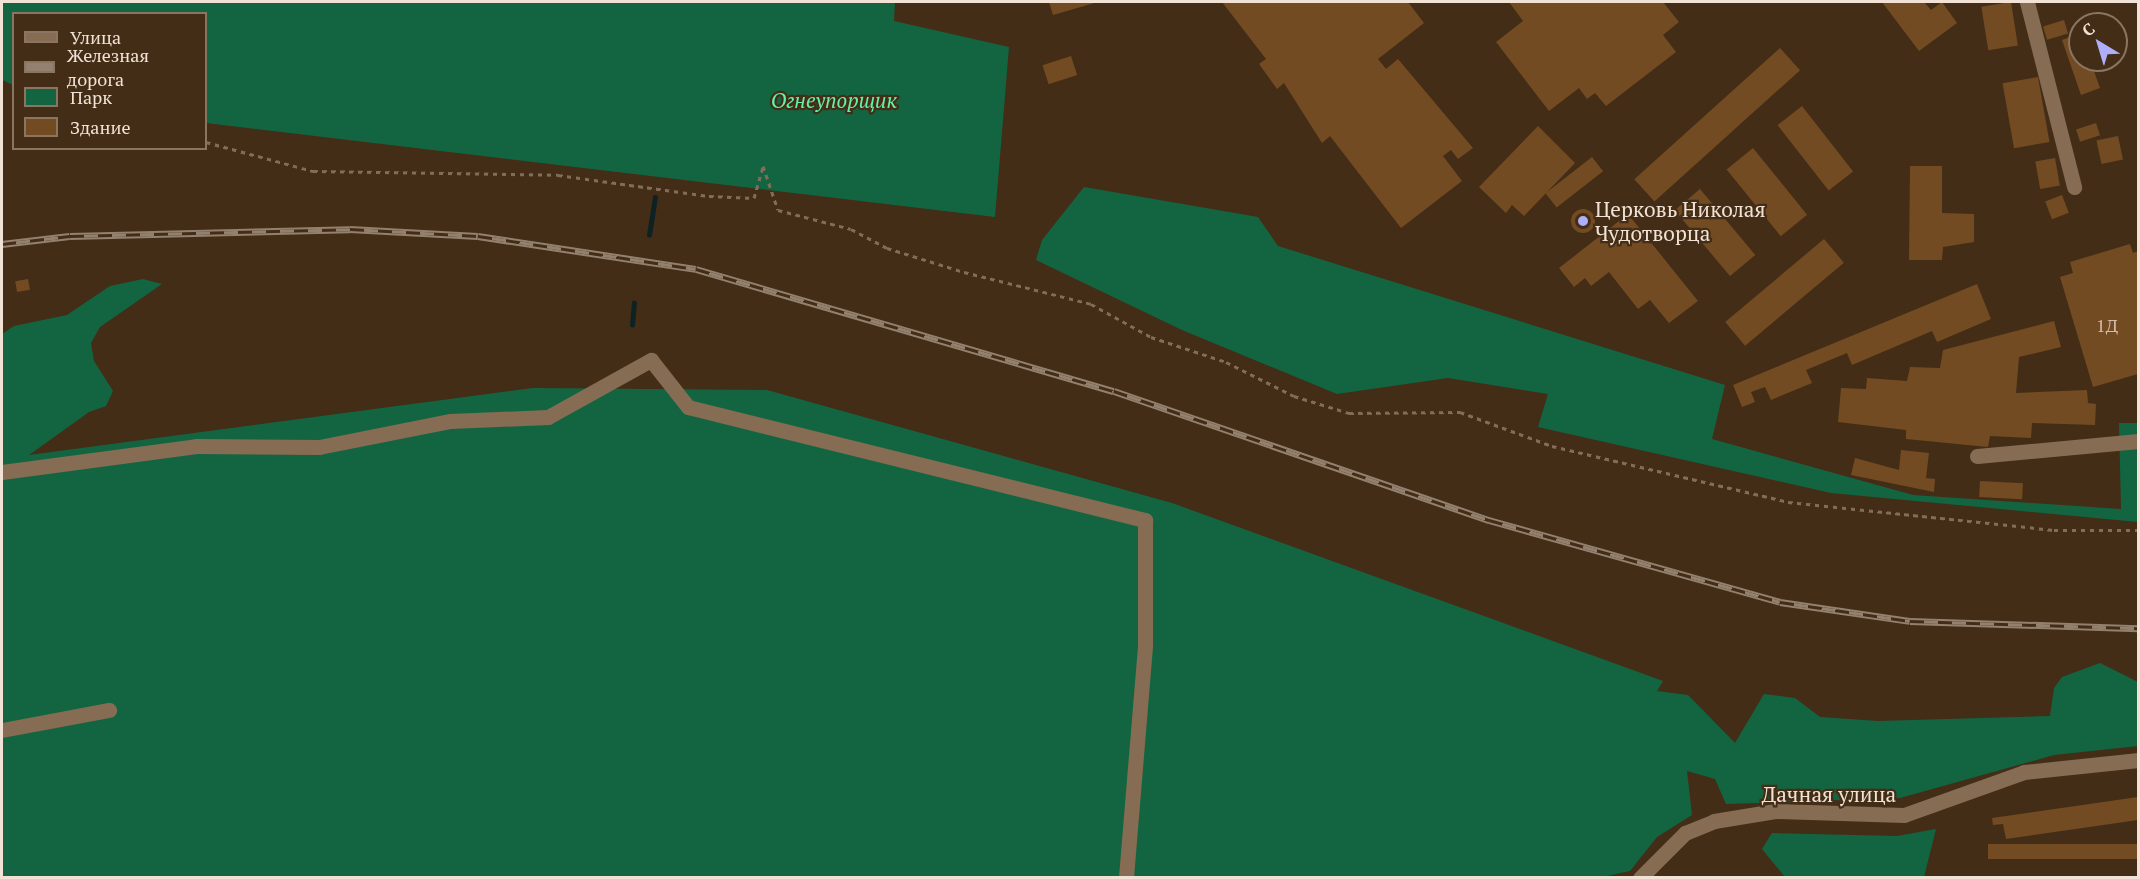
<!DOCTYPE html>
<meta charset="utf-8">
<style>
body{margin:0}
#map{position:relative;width:2140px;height:879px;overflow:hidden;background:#432d16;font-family:"PT Serif",serif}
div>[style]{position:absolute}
.green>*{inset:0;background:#136541}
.stream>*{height:4.5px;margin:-2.25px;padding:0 2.25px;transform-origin:2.25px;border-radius:2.25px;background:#0e2223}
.building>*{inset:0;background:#734b22;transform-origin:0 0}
.round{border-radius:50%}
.path>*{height:3px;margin-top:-1.5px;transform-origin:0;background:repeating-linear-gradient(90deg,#816d5a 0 4.5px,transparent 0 9px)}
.minor>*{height:15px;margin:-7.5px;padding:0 7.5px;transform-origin:7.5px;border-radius:7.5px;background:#866c53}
.rail>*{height:7px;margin-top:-3.5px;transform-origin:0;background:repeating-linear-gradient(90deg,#432d16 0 14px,#93806e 0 28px);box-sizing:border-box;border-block:2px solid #93806e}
.dots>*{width:16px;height:16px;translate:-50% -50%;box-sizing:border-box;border:3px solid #432d16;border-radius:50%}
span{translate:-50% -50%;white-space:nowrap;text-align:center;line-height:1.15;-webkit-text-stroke:4.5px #432d16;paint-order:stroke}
.number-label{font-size:18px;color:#d2bca8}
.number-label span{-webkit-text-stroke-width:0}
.park-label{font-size:21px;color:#64f2ab;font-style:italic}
.poi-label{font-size:21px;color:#f1e2d5}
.left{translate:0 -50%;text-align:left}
.street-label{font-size:21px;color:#f1e2d5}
.frame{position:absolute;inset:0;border:3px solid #f1e2d5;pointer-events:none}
.legend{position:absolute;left:12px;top:12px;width:195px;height:138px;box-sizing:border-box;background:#432d16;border:2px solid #897562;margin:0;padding:8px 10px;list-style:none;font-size:18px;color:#f1e2d5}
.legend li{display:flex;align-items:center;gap:12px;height:30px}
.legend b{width:30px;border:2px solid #897562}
.north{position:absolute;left:2068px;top:12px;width:60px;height:60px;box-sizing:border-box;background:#432d16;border:2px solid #897562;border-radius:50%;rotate:322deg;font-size:16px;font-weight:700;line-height:24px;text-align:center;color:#f1e2d5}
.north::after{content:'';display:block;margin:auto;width:21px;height:27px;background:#aeaefa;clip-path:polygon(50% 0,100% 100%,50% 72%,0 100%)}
</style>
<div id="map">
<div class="green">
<div style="clip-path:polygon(2px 2px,895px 2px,894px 21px,1009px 47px,995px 217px,206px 123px,206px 14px,14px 14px,13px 85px,2px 80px)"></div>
<div style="clip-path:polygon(1084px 187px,1258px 217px,1278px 246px,1725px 385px,1712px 439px,1913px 495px,2121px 509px,2119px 423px,2138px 423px,2138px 522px,1831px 493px,1538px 427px,1548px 394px,1448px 378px,1337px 394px,1182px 330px,1036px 260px,1042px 240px)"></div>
<div style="clip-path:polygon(143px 279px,162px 284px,100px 327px,91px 343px,94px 361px,113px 391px,106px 406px,89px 412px,29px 455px,533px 388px,767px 390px,1172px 503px,1663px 681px,1657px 691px,1688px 695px,1735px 743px,1764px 694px,1795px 698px,1820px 717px,1878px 721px,2050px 716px,2054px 688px,2062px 677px,2100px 663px,2138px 682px,2138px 746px,2054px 755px,1900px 798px,1726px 804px,1715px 779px,1687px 771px,1692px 815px,1657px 837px,1630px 871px,1602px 877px,2px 878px,2px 334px,14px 326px,67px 315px,110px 286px)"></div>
<div style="clip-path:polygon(1936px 829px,1924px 877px,1785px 877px,1762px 849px,1772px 833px,1897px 836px)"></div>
</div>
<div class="stream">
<div style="left:649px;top:235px;width:38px;rotate:-81deg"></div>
<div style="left:632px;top:325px;width:22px;rotate:-85deg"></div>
</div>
<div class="building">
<div style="clip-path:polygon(1049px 2px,1098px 2px,1053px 15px)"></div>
<div style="clip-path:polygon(1222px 2px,1408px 2px,1424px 23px,1378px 59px,1386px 69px,1398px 59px,1473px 148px,1458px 159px,1451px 150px,1443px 156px,1462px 181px,1401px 228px,1330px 136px,1322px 143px,1284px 83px,1277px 89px,1259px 64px,1266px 59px)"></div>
<div style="clip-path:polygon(1509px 2px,1663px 2px,1679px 22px,1663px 35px,1676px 52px,1606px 106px,1595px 93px,1587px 99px,1579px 88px,1549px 111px,1496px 42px,1523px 21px)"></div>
<div style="clip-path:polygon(1882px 2px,1924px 2px,1931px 10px,1942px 2px,1957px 23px,1919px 51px)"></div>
<div style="left:2011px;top:2px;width:44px;height:30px;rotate:81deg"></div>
<div style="left:2064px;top:20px;width:14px;height:22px;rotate:73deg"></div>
<div style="clip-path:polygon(2080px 33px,2080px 60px,2090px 60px,2100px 88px,2081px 95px,2062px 40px)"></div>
<div style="left:1780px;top:48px;width:30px;height:196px;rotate:48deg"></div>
<div style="left:1071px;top:56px;width:20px;height:30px;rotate:72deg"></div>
<div style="left:2038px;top:77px;width:66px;height:36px;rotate:80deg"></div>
<div style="left:1802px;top:106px;width:83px;height:31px;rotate:52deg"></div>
<div style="left:2096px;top:123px;width:13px;height:21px;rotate:72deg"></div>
<div style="clip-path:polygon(1538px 126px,1575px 163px,1524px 216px,1512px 205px,1506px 213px,1479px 187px)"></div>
<div style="left:2118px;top:136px;width:24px;height:22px;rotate:78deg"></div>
<div style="left:1753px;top:148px;width:86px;height:34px;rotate:51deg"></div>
<div style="left:1592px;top:157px;width:18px;height:59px;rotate:52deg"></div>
<div style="left:2055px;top:158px;width:28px;height:20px;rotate:80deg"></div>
<div style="clip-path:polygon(1910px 166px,1942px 166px,1942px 213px,1974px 214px,1974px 242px,1943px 247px,1942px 260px,1909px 260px)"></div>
<div style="left:1700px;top:189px;width:86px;height:33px;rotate:50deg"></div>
<div style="left:2062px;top:195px;width:19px;height:18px;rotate:69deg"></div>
<div class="round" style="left:1571px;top:209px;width:24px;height:24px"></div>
<div style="clip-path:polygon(1628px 214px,1698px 301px,1669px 323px,1650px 300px,1638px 309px,1609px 272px,1591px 286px,1585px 278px,1574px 287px,1559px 268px)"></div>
<div style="left:1824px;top:239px;width:31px;height:129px;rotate:50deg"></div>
<div style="clip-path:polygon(2130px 244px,2133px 253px,2138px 251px,2138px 374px,2093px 387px,2060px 277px,2073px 273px,2070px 262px)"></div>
<div style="left:28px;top:279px;width:11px;height:13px;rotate:80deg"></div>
<div style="clip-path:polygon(1977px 284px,1991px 319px,1937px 342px,1932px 331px,1852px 365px,1847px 353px,1806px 370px,1812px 383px,1771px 400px,1765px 387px,1751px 392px,1755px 402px,1742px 407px,1733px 385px)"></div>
<div style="clip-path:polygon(2054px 321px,2061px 347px,2019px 357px,2016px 393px,2087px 390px,2088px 403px,2096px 404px,2095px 425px,2032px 423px,2031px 438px,1990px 436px,1988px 447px,1906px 439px,1906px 430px,1838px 422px,1841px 388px,1866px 389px,1867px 378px,1907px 381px,1910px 367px,1940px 368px,1943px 350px)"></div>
<div style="clip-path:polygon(1901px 450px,1929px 453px,1926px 478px,1935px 479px,1934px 492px,1851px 475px,1855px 458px,1899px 470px)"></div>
<div style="left:1980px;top:481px;width:43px;height:16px;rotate:3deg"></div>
<div style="clip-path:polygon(2138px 797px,2138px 820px,2006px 839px,2003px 824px,1993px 825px,1992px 818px)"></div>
<div style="left:2138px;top:844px;width:15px;height:150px;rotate:90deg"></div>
</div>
<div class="path">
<div style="left:206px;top:142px;width:111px;rotate:15.2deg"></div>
<div style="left:313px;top:171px;width:245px;rotate:0.9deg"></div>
<div style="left:558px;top:175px;width:152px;rotate:7.9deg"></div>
<div style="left:709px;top:196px;width:45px;rotate:2.5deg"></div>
<div style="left:754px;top:198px;width:33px;rotate:-74deg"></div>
<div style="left:763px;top:166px;width:46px;rotate:71.2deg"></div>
<div style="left:778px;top:210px;width:75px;rotate:14.6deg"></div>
<div style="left:851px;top:229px;width:41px;rotate:27.8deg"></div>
<div style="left:887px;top:248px;width:81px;rotate:17.3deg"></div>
<div style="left:964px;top:272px;width:131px;rotate:14.1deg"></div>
<div style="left:1091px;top:304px;width:68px;rotate:28.8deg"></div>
<div style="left:1151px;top:337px;width:79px;rotate:18.4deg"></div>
<div style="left:1226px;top:362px;width:76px;rotate:26.6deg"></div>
<div style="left:1294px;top:396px;width:58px;rotate:17.2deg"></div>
<div style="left:1349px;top:413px;width:111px;rotate:-0.5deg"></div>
<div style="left:1460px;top:412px;width:98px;rotate:20.3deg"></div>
<div style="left:1552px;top:446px;width:243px;rotate:13.3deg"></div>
<div style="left:1788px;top:502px;width:267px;rotate:6deg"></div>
<div style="left:2054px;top:530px;width:84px"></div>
</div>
<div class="minor">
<div style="left:2027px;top:2px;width:191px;rotate:75.7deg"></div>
<div style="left:1977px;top:456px;width:162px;rotate:-5.3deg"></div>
<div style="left:2px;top:472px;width:196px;rotate:-7.6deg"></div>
<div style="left:196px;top:446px;width:123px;rotate:0.5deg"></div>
<div style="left:319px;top:447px;width:134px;rotate:-11.2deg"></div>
<div style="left:450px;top:421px;width:98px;rotate:-2.3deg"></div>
<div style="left:548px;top:417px;width:118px;rotate:-29deg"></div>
<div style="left:651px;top:360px;width:60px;rotate:51.8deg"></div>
<div style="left:688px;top:407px;width:471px;rotate:13.9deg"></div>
<div style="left:1145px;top:520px;width:126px;rotate:90deg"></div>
<div style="left:1145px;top:646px;width:233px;rotate:94.7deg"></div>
<div style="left:2px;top:730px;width:109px;rotate:-10.6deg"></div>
<div style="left:1640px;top:878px;width:64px;rotate:-45deg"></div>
<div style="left:1685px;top:833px;width:31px;rotate:-22deg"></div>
<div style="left:1714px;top:821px;width:62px;rotate:-9.3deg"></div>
<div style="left:1775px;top:811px;width:129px;rotate:1.8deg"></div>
<div style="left:1904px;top:815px;width:127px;rotate:-19.7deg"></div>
<div style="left:2024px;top:772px;width:115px;rotate:-6deg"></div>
</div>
<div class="rail">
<div style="left:2px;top:244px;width:68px;rotate:-6.7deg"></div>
<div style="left:70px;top:236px;width:280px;rotate:-1.4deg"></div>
<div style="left:350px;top:229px;width:128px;rotate:3.1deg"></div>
<div style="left:478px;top:236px;width:220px;rotate:8.6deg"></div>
<div style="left:696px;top:269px;width:435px;rotate:16.3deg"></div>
<div style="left:1114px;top:391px;width:397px;rotate:19deg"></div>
<div style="left:1489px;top:520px;width:302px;rotate:15.7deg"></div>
<div style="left:1780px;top:602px;width:131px;rotate:8.3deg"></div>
<div style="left:1910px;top:621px;width:228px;rotate:1.8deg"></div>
</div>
<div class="dots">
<div style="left:1583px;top:221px;background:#aeaefa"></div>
</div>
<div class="number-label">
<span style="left:2107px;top:325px">1Д</span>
</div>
<div class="park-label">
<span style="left:834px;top:100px">Огнеупорщик</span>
</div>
<div class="poi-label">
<span class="left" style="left:1595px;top:221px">Церковь Николая<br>Чудотворца</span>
</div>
<div class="street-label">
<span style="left:1829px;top:794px">Дачная улица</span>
</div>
<div class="frame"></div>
<ul class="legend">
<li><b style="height:8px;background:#866c53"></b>Улица</li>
<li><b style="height:8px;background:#93806e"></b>Железная дорога</li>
<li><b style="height:16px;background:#136541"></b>Парк</li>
<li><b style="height:16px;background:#734b22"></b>Здание</li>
</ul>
<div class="north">С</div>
</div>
